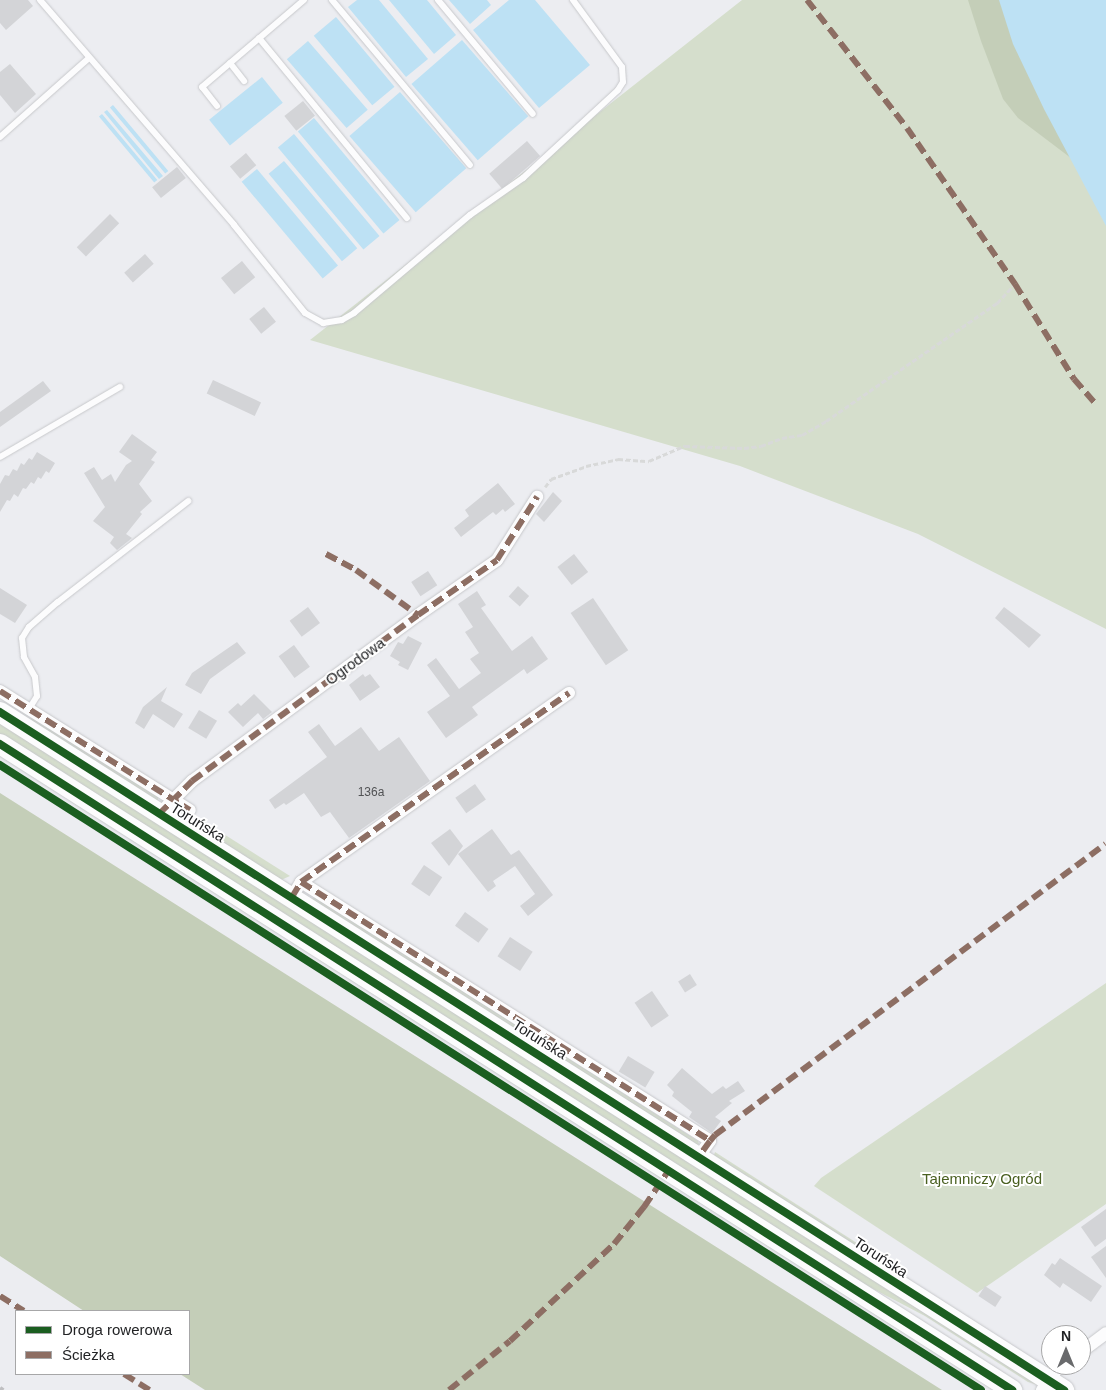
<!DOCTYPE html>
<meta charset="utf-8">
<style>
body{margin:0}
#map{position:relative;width:1106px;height:1390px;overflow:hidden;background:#ecedf1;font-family:Arial,sans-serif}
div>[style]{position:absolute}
.green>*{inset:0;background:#d5decc}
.forest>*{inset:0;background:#c4ceb8}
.water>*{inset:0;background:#bde1f4;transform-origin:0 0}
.building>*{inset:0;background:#d3d4d7;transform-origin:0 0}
.path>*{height:2.5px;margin-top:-1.25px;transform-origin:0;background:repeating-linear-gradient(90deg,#d8d9d9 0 5px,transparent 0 7.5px)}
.roads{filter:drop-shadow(0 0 1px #c7c8cb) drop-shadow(0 0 1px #c7c8cb)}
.lane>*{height:6px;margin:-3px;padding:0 3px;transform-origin:3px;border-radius:3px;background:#fcfcfd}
.street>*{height:12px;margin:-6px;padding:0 6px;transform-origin:6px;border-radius:6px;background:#fcfcfd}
.primary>*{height:20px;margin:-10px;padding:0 10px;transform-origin:10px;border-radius:10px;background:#fcfcfd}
.rail>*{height:4px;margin-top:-2px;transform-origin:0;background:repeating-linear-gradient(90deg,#bfbfc1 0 9px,transparent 0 18px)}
.quiet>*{height:6px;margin-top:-3px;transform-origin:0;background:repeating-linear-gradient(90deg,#8d6e63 0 12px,transparent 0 18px)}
.cycleway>*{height:8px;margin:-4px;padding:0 4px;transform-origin:4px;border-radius:4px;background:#1b5e20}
span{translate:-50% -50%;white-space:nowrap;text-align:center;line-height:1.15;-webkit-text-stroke:4px #fff;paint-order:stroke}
.number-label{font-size:12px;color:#515254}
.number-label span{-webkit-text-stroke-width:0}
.street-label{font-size:15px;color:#222325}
.park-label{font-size:15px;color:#4a6021}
.legend{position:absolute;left:15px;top:1310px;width:175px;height:65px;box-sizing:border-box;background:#fff;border:1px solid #a7a7a8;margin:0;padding:6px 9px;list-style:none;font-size:15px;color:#222325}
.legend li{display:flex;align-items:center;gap:10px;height:25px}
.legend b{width:25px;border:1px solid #a7a7a8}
.north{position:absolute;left:1041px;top:1325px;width:50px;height:50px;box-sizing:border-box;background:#fff;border:1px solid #a7a7a8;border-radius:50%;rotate:0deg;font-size:14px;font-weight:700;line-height:20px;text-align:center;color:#222325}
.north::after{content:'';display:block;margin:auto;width:18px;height:22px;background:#696a6c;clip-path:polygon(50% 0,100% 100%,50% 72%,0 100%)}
</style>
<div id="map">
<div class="green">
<div style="clip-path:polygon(742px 0,1106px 0,1106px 629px,918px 534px,740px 466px,310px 340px)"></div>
<div style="clip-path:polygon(32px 718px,158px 797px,158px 800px,156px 802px,29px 719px)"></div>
<div style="clip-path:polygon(0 723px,1035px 1382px,1035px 1384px,1028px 1382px,925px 1316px,864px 1284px,0 734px)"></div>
<div style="clip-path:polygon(175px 809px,189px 812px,290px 876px,281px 880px,173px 811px)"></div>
<div style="clip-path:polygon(315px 897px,698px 1141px,699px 1144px,696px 1145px,311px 900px)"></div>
<div style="clip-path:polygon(1106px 983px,1106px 1204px,977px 1293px,814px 1186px,821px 1178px)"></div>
<div style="clip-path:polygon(715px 1152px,888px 1263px,885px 1264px,719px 1160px,714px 1155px)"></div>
</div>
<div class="forest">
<div style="clip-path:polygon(968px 0,1077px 0,1092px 174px,1018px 118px,1003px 99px,981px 41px)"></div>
<div style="clip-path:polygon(0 793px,942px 1390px,205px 1390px,180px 1374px,189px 1374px,189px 1311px,84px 1311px,0 1256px)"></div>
</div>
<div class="water">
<div style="clip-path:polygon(357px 0,379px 0,428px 59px,406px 77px,348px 7px)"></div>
<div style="clip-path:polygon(389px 0,427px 0,456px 35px,434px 54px)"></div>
<div style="clip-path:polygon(449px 0,487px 0,491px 5px,470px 24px)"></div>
<div style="clip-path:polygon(509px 0,535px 0,590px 65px,539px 108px,473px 30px)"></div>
<div style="clip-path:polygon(999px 0,1106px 0,1106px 226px,1044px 109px,1013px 44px)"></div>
<div style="left:336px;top:17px;width:91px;height:29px;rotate:50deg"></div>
<div style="left:462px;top:40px;width:101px;height:67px;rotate:49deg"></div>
<div style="left:308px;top:41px;width:91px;height:28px;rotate:49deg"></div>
<div style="left:262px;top:77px;width:33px;height:68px;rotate:51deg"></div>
<div style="left:400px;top:92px;width:101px;height:67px;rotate:49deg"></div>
<div style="left:113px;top:105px;width:86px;height:4px;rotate:50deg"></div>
<div style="clip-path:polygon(107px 110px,163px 176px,159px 179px,104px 112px)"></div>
<div style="left:102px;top:114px;width:86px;height:4px;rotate:50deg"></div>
<div style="left:314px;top:118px;width:133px;height:21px;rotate:50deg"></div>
<div style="left:294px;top:134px;width:133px;height:21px;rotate:50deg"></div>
<div style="left:284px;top:161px;width:114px;height:20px;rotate:50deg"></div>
<div style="left:257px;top:169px;width:126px;height:20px;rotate:50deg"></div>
</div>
<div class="building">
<div style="clip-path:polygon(0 0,28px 0,33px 6px,6px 30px,0 23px)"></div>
<div style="clip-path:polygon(10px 64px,36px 94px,15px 113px,0 95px,0 72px)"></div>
<div style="left:303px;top:101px;width:19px;height:24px;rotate:51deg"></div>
<div style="left:527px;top:141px;width:20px;height:50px;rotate:49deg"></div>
<div style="left:246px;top:153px;width:16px;height:21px;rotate:50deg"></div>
<div style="left:177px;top:167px;width:14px;height:32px;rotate:51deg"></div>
<div style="left:110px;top:214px;width:13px;height:47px;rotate:45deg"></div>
<div style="left:145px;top:254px;width:13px;height:28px;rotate:48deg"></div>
<div style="left:242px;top:261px;width:21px;height:27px;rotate:51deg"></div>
<div style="left:264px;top:307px;width:19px;height:19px;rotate:51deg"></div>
<div style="left:213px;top:380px;width:53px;height:15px;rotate:25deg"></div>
<div style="clip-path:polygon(43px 381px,51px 391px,0 427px,0 412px)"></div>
<div style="clip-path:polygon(132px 434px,157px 452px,151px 460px,155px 462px,139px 484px,152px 501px,140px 512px,142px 514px,126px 534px,132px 538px,117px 550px,110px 543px,114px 537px,93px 521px,105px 507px,84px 473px,94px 467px,102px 480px,111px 474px,115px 482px,126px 465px,132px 461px,119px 452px)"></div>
<div style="clip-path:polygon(37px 452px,55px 463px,49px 473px,46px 471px,41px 479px,38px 477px,34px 484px,31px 482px,26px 489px,23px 488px,18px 497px,14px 494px,10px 501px,7px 500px,0 512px,0 484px,5px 475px,9px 476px,13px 469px,17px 471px,21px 463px,24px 465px,29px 458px,32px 460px)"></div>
<div style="clip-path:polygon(498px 483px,515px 504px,505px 512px,503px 509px,496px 515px,493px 512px,461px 537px,454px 528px,469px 516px,465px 510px)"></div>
<div style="clip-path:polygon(553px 492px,562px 501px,544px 522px,536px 514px)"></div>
<div style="left:574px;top:554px;width:23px;height:21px;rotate:52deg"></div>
<div style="left:428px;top:571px;width:17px;height:20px;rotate:57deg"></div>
<div style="left:518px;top:586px;width:15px;height:14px;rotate:42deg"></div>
<div style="clip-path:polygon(0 588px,27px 605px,15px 623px,0 614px)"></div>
<div style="clip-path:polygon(477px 591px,486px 605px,481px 608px,512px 651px,532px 636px,548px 659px,527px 674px,524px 669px,472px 707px,478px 715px,446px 738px,427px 712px,450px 696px,427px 665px,436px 658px,459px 689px,481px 673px,470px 659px,479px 653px,465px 632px,473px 627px,458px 604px)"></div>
<div style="left:593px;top:598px;width:63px;height:27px;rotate:56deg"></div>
<div style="left:308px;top:607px;width:20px;height:23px;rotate:53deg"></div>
<div style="clip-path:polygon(1004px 607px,1041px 635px,1029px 648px,995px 618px)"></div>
<div style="clip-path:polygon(408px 636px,422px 643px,408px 670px,398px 665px,400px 662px,390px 656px,398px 642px,403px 644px)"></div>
<div style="clip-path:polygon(237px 642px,246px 653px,210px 679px,201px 694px,185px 685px,192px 673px)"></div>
<div style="left:294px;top:645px;width:27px;height:19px;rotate:54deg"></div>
<div style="clip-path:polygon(363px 674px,365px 677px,370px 674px,380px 687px,360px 701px,349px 685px)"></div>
<div style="clip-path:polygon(167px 687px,161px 701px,183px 714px,174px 728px,153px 714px,144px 729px,135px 723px,143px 707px)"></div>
<div style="clip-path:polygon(254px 694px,272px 712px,263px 719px,258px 713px,243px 727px,228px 712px,238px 703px,241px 706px)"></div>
<div style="left:199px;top:710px;width:21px;height:21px;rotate:31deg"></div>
<div style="clip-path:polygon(319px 724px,335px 746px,361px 727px,379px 751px,399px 737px,430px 781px,349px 838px,330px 812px,321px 817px,304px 793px,286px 805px,284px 803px,275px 809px,269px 800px,327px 757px,308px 732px)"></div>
<div style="left:475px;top:784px;width:19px;height:24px;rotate:55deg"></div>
<div style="clip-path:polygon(450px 829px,463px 846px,449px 866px,431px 843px)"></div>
<div style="clip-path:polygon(492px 829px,511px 855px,519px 850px,553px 895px,528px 916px,520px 906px,535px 894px,515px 866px,493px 881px,496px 886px,488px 892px,458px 854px)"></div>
<div style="left:424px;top:865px;width:22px;height:23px;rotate:34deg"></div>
<div style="left:465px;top:912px;width:29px;height:17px;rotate:36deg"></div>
<div style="left:510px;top:937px;width:27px;height:23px;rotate:33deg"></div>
<div style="left:690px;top:974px;width:13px;height:14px;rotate:58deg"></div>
<div style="left:652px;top:991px;width:30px;height:21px;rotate:56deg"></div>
<div style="left:628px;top:1056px;width:31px;height:18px;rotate:31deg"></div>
<div style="clip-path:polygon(682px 1068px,712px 1094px,723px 1086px,726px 1089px,738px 1081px,745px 1091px,729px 1101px,732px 1103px,715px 1117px,721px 1121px,712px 1133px,689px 1117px,692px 1112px,672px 1096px,674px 1092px,667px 1085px)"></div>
<div style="clip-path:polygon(1106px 1209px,1106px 1239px,1095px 1247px,1081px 1227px)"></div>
<div style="clip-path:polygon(1106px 1246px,1106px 1278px,1091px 1257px)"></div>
<div style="clip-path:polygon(1060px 1258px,1102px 1286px,1091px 1302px,1063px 1283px,1060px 1288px,1044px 1275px,1052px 1263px,1055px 1265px)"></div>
<div style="left:985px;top:1286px;width:20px;height:12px;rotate:33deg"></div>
</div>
<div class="path">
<div style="left:545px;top:487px;width:10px;rotate:-53deg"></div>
<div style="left:551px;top:479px;width:37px;rotate:-20deg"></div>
<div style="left:586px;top:466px;width:33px;rotate:-12deg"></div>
<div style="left:618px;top:459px;width:31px;rotate:4deg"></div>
<div style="left:649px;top:461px;width:39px;rotate:-23deg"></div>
<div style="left:685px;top:446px;width:59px;rotate:1.9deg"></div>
<div style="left:744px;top:448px;width:17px;rotate:-7deg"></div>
<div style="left:761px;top:446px;width:22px;rotate:-21deg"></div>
<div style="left:782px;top:438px;width:20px;rotate:-9deg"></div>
<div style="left:802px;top:435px;width:28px;rotate:-30deg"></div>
<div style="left:826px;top:421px;width:208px;rotate:-34.6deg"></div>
<div style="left:997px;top:303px;width:26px;rotate:-47deg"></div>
</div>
<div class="roads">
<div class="lane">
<div style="left:40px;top:0;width:297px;rotate:49.2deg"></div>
<div style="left:234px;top:225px;width:113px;rotate:51.1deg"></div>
<div style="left:305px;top:313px;width:21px;rotate:29deg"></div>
<div style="left:323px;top:323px;width:19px;rotate:-9deg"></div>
<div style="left:342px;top:320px;width:14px;rotate:-30deg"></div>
<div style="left:354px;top:313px;width:152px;rotate:-40.2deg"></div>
<div style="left:470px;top:215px;width:65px;rotate:-34.9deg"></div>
<div style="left:523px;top:178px;width:129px;rotate:-42.8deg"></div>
<div style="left:618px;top:90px;width:9px;rotate:-58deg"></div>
<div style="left:623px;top:82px;width:15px;rotate:-94deg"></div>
<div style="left:622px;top:67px;width:83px;rotate:-126.2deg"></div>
<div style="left:332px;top:0;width:215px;rotate:50.1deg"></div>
<div style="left:438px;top:0;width:148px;rotate:50.2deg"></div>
<div style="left:259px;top:38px;width:233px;rotate:50.6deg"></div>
<div style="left:230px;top:63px;width:23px;rotate:52deg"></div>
<div style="left:217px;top:106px;width:24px;rotate:-128deg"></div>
<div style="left:202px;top:87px;width:134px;rotate:-40.5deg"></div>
<div style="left:0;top:137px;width:119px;rotate:-41.6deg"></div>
<div style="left:0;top:457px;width:139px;rotate:-30.3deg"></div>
<div style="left:29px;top:709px;width:15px;rotate:-58deg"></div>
<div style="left:37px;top:696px;width:19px;rotate:-96deg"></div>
<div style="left:35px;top:677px;width:23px;rotate:-119deg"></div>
<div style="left:24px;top:657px;width:19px;rotate:-96deg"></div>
<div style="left:22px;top:638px;width:13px;rotate:-58deg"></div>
<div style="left:29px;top:627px;width:38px;rotate:-41deg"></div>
<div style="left:58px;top:602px;width:165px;rotate:-37.8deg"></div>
</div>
<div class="street">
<div style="left:0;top:691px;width:224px;rotate:32.1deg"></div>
<div style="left:159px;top:814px;width:47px;rotate:-45deg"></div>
<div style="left:192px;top:781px;width:280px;rotate:-36.3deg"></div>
<div style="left:418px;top:615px;width:96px;rotate:-34.8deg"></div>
<div style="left:497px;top:560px;width:75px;rotate:-57.6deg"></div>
<div style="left:301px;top:882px;width:328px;rotate:-35.2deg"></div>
<div style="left:292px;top:897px;width:17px;rotate:-59deg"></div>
<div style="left:301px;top:882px;width:484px;rotate:32.3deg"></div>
<div style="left:710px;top:1141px;width:19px;rotate:126deg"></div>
<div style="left:1081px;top:1352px;width:31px;rotate:-37deg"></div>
<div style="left:1042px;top:1390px;width:27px;rotate:-54deg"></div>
<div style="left:1058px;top:1368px;width:6px;rotate:-31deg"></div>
</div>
<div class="primary">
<div style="left:0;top:712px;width:1262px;rotate:32.51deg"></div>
<div style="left:0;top:744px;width:1201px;rotate:32.55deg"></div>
</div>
</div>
<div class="rail">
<div style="left:0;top:1388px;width:4px;rotate:34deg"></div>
</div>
<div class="quiet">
<div style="left:807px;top:0;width:162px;rotate:52deg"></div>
<div style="left:907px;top:128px;width:190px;rotate:55.3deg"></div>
<div style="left:1015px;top:284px;width:112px;rotate:58.2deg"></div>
<div style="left:1074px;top:379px;width:32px;rotate:49deg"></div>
<div style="left:326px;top:554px;width:34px;rotate:28deg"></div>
<div style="left:356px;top:570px;width:77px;rotate:36deg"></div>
<div style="left:0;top:691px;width:224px;rotate:32.1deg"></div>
<div style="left:159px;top:814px;width:47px;rotate:-45deg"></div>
<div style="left:192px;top:781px;width:280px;rotate:-36.3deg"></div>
<div style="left:418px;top:615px;width:96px;rotate:-34.8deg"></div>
<div style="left:497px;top:560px;width:75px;rotate:-57.6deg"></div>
<div style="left:301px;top:882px;width:328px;rotate:-35.2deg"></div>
<div style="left:292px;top:897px;width:17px;rotate:-59deg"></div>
<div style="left:301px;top:882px;width:484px;rotate:32.3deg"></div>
<div style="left:710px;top:1141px;width:19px;rotate:126deg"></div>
<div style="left:710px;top:1141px;width:8px;rotate:-50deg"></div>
<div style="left:715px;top:1135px;width:487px;rotate:-36.7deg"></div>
<div style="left:0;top:1296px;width:28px;rotate:32deg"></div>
<div style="left:124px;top:1374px;width:31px;rotate:32deg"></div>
<div style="left:449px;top:1390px;width:78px;rotate:-38.8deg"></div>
<div style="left:510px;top:1341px;width:142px;rotate:-43deg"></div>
<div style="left:614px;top:1244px;width:48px;rotate:-51deg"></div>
<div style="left:644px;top:1207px;width:45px;rotate:-56deg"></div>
</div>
<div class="cycleway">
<div style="left:0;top:712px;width:1262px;rotate:32.51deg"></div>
<div style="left:0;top:744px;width:1201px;rotate:32.55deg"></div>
<div style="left:0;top:765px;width:1163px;rotate:32.5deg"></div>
</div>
<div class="number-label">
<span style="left:371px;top:793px">136a</span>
</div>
<div class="street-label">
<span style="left:355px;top:661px;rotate:-36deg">Ogrodowa</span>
<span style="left:198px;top:822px;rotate:32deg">Toruńska</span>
<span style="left:540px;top:1039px;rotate:32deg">Toruńska</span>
<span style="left:881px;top:1257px;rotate:33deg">Toruńska</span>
</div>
<div class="park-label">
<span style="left:982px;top:1179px">Tajemniczy Ogród</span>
</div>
<ul class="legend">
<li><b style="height:6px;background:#1b5e20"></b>Droga rowerowa</li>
<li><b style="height:6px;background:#8d6e63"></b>Ścieżka</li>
</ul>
<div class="north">N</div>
</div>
